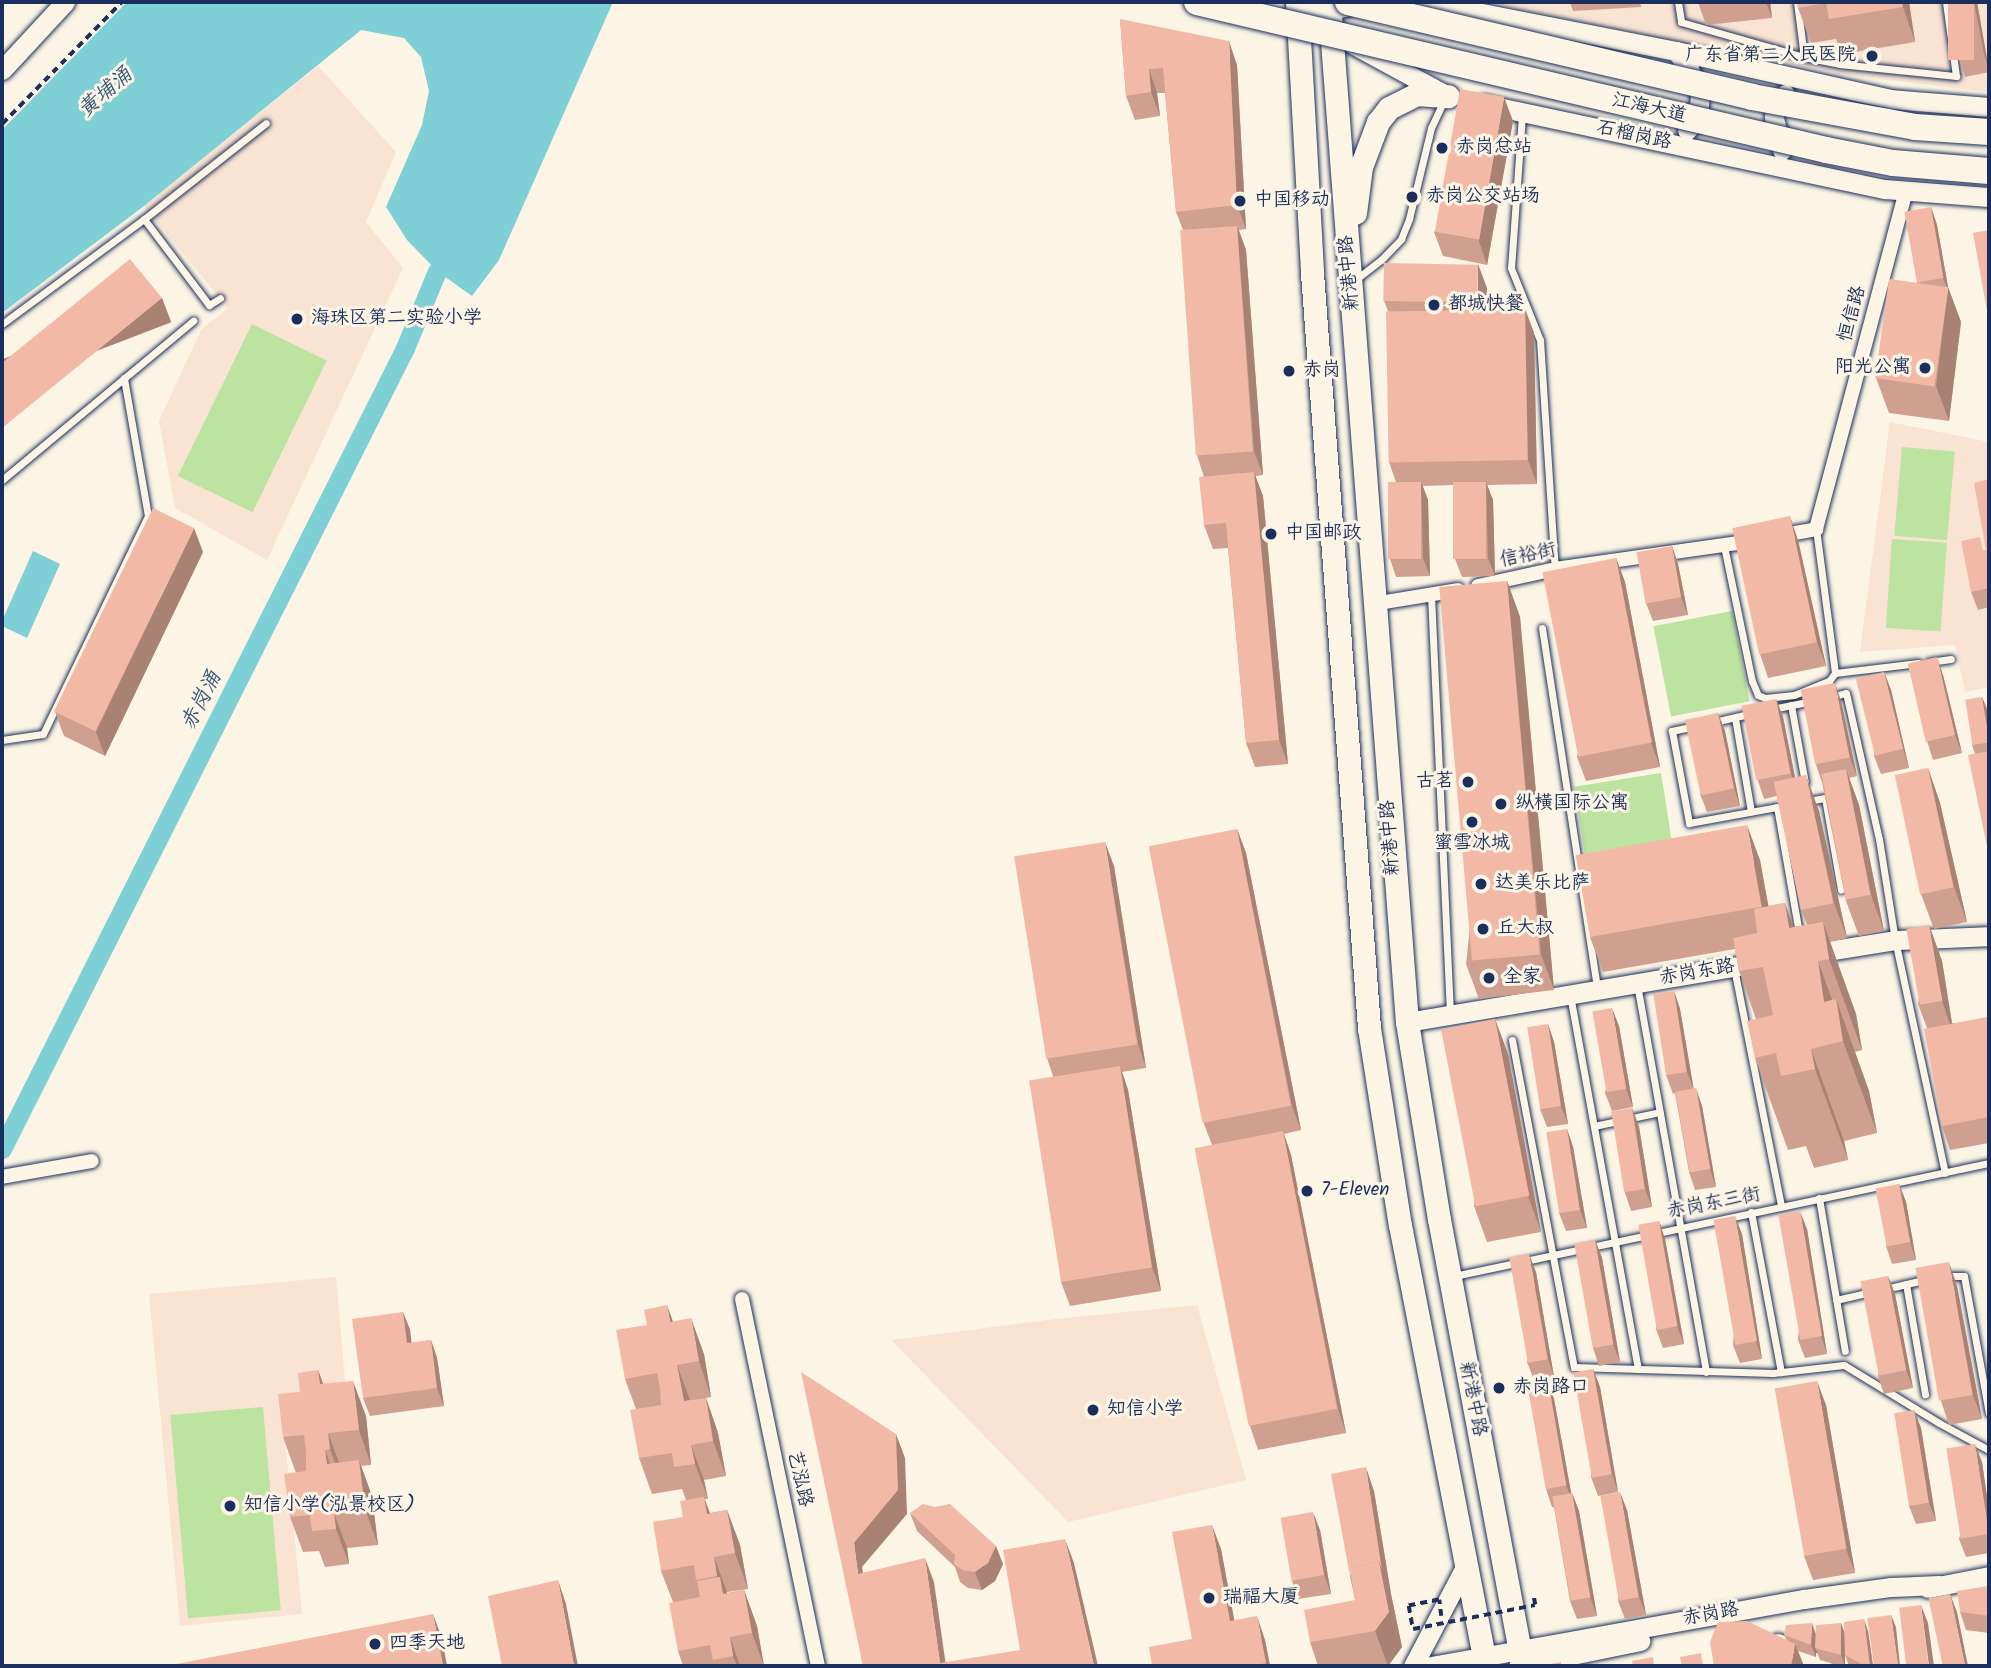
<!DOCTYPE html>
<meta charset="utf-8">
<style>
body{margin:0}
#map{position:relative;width:1991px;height:1668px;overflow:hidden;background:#fcf5e5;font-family:Kalam,"LXGW WenKai TC",sans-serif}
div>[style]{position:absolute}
.built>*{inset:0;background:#f9e3d2}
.green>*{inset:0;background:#bce39f;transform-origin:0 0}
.water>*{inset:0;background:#7ecfd6}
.canal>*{height:19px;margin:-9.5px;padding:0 9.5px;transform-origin:9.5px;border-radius:9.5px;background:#7ecfd6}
.path>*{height:3.5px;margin-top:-1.75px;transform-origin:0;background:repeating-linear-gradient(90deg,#1b2f5e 0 7px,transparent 0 12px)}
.roads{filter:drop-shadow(0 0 2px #1b2f5e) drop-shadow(0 0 2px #1b2f5e)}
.lane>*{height:7px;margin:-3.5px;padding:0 3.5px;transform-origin:3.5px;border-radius:3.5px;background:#fcf5e5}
.street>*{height:14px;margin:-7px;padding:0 7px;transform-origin:7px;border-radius:7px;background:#fcf5e5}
.secondary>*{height:19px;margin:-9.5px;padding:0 9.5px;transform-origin:9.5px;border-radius:9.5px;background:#fcf5e5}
.primary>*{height:23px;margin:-11.5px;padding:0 11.5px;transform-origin:11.5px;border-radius:11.5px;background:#fcf5e5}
.path-bridge>*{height:3.5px;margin-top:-1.75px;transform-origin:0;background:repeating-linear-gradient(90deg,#1b2f5e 0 7px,transparent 0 12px)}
.bridges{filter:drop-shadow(0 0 2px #1b2f5e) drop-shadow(0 0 2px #1b2f5e)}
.highway-bridge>*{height:26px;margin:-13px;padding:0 13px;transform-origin:13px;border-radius:13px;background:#fcf5e5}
.wall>*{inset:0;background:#cf9f8f}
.shaded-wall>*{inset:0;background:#a98274;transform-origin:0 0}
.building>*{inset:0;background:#f1b9a6;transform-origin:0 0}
.dots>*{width:19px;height:19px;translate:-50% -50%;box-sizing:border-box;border:4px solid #fcf5e5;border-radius:50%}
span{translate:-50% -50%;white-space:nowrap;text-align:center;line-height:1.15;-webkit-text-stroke:6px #fcf5e5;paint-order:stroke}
.poi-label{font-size:19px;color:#1b2f5e}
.right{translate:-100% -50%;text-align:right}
.left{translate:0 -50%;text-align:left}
.street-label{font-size:19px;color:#1b2f5e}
.water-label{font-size:21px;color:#34577c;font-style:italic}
.frame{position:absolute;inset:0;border:4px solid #1b2f5e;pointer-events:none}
</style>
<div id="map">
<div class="built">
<div style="clip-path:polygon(1485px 2px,1989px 2px,1989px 92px,1839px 74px)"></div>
<div style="clip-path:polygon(318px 66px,396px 152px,366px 222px,403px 268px,267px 560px,175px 508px,159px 421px,201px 330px,228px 308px,144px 206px)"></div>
<div style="clip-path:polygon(1890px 422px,1989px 442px,1989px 687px,1965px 692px,1955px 645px,1860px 652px)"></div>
<div style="clip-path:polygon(336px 1277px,346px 1392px,281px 1398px,302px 1614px,180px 1626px,149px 1294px)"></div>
<div style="clip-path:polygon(1197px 1305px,1246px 1480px,1068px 1522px,891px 1340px,1056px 1319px)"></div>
</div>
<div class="green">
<div style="left:252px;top:324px;width:83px;height:169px;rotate:26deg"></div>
<div style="left:1902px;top:447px;width:53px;height:89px;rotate:5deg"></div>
<div style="left:1892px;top:539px;width:55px;height:89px;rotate:4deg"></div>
<div style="left:1732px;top:611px;width:92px;height:80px;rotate:79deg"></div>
<div style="left:1661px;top:773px;width:98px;height:88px;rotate:81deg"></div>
<div style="left:263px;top:1407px;width:204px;height:93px;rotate:85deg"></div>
</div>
<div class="water">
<div style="clip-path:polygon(127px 2px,613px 2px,499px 260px,472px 296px,437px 271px,407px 240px,386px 207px,422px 125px,429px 91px,421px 57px,404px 38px,361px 30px,144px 206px,2px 313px,2px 130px)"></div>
<div style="clip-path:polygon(33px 551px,60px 564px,27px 638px,2px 626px,2px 621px)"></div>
</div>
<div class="canal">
<div style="left:2px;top:1149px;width:897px;rotate:-63.29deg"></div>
<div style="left:405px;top:348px;width:83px;rotate:-67.4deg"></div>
</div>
<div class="path">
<div style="left:2px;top:124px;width:171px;rotate:-45.5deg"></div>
</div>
<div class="roads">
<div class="lane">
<div style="left:1678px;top:2px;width:20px;rotate:81deg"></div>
<div style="left:1681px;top:22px;width:128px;rotate:15.9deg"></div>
<div style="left:1804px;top:57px;width:36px;rotate:11deg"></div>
<div style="left:1839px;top:64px;width:118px;rotate:5.9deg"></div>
<div style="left:1956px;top:76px;width:75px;rotate:-97.7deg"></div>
<div style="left:1797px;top:2px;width:55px;rotate:82.7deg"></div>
<div style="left:1522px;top:115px;width:153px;rotate:94.1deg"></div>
<div style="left:1511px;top:268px;width:78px;rotate:68.1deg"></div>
<div style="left:1540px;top:340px;width:229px;rotate:86.3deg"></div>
<div style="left:144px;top:219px;width:155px;rotate:-38.2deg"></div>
<div style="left:1355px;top:280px;width:33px;rotate:-38deg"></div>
<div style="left:1381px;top:260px;width:29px;rotate:-46deg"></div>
<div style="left:1401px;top:239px;width:22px;rotate:-68deg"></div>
<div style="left:1409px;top:219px;width:94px;rotate:-76.4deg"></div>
<div style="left:1431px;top:128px;width:31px;rotate:-65deg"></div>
<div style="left:2px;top:324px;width:177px;rotate:-36.5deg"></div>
<div style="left:144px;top:219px;width:108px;rotate:52.9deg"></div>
<div style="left:209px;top:305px;width:13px;rotate:-32deg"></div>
<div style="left:2px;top:480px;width:249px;rotate:-39.8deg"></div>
<div style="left:1724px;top:546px;width:138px;rotate:78.3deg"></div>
<div style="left:1752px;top:681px;width:15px;rotate:67deg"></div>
<div style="left:1758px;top:695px;width:8px;rotate:23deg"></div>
<div style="left:1765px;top:698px;width:29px;rotate:-6deg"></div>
<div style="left:1794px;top:695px;width:38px;rotate:-22deg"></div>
<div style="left:1829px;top:681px;width:10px;rotate:-53deg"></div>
<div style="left:1835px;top:673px;width:145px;rotate:-97.5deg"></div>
<div style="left:1431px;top:595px;width:419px;rotate:87.4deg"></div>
<div style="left:1542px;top:628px;width:365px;rotate:81.3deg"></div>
<div style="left:1929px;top:662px;width:22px;rotate:-8deg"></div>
<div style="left:1835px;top:673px;width:84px;rotate:-6.9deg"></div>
<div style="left:1830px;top:697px;width:16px;rotate:-14deg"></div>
<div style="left:1846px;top:693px;width:150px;rotate:77.3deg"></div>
<div style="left:1879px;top:839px;width:102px;rotate:81deg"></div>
<div style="left:1895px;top:940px;width:238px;rotate:77.9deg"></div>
<div style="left:1791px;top:705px;width:79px;rotate:79.8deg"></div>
<div style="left:1772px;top:709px;width:41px;rotate:-11.3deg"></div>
<div style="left:1735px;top:718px;width:95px;rotate:80.3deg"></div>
<div style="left:1714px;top:722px;width:40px;rotate:-13deg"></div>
<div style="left:1695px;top:726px;width:24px;rotate:168deg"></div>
<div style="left:1672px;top:731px;width:94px;rotate:79.5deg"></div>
<div style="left:1689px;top:823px;width:89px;rotate:-10.3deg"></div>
<div style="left:1777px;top:807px;width:128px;rotate:80.1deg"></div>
<div style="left:2px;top:740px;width:41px;rotate:-8.3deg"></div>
<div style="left:43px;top:734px;width:242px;rotate:-64.3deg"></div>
<div style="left:148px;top:516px;width:140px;rotate:-99.9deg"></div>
<div style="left:1808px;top:801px;width:17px;rotate:-10deg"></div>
<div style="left:1825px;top:798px;width:93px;rotate:80.1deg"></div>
<div style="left:1734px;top:968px;width:243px;rotate:78.8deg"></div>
<div style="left:1637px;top:984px;width:394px;rotate:79.9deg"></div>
<div style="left:1570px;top:995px;width:380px;rotate:79.7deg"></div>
<div style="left:1512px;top:1040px;width:333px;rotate:79.3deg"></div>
<div style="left:1574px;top:1367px;width:199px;rotate:1.7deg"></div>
<div style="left:1773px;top:1373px;width:71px;rotate:-6.4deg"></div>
<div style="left:1844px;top:1365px;width:111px;rotate:31.4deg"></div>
<div style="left:1939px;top:1423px;width:57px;rotate:28.4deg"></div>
<div style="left:1594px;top:1126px;width:67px;rotate:-12deg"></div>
<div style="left:1819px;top:1198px;width:155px;rotate:80.4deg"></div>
<div style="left:1751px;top:1212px;width:163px;rotate:79.4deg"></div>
<div style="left:1454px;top:1276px;width:547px;rotate:-11.93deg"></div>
<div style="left:1946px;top:1276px;width:18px"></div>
<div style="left:1964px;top:1276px;width:139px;rotate:79.7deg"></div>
<div style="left:1906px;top:1284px;width:112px;rotate:80.2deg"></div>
<div style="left:1885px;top:1289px;width:44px;rotate:-13.1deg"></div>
<div style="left:1836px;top:1300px;width:35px;rotate:-13deg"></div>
</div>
<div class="street">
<div style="left:1778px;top:536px;width:39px;rotate:-10deg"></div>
<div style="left:1816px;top:529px;width:350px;rotate:-75.1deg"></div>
<div style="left:1478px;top:586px;width:79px;rotate:-12.4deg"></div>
<div style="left:1555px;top:569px;width:198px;rotate:-8.1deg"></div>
<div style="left:1373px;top:604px;width:86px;rotate:-9.4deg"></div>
<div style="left:2px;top:1177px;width:91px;rotate:-10.1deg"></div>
<div style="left:742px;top:1299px;width:375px;rotate:78.3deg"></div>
</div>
<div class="secondary">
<div style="left:1426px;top:2px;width:255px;rotate:11.1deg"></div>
<div style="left:1676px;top:51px;width:219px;rotate:12.6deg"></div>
<div style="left:1890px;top:99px;width:99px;rotate:4.6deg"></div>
<div style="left:1298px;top:15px;width:48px;rotate:-9.7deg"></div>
<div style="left:1354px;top:45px;width:107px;rotate:28.5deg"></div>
<div style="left:1676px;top:51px;width:22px;rotate:54deg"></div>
<div style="left:1689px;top:69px;width:27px;rotate:66deg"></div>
<div style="left:1700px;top:94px;width:23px;rotate:95deg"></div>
<div style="left:1698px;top:117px;width:17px;rotate:130deg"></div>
<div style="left:2px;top:70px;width:93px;rotate:-47.2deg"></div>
<div style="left:1484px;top:104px;width:410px;rotate:12deg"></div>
<div style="left:1885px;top:189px;width:104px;rotate:4.4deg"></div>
<div style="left:1782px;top:150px;width:34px;rotate:-104deg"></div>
<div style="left:1774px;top:117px;width:9px;rotate:-84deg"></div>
<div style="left:1775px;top:108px;width:17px;rotate:-54deg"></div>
<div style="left:1808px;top:954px;width:88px;rotate:-9.1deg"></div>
<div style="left:1895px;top:940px;width:94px;rotate:-2.4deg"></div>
<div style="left:1407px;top:1022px;width:359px;rotate:-9.6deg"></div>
<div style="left:1928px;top:1588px;width:62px;rotate:-11.1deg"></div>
<div style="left:1778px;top:1643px;width:50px;rotate:27.6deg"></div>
<div style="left:1413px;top:1666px;width:116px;rotate:-62.3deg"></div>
<div style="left:1431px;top:1666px;width:379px;rotate:-10.2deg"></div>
<div style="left:1804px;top:1599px;width:88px;rotate:-7.9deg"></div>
<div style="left:1891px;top:1587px;width:48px;rotate:-2.4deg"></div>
<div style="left:1518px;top:1666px;width:125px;rotate:-11.6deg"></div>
</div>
<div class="primary">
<div style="left:1297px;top:2px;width:271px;rotate:86.8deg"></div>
<div style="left:1312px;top:273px;width:757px;rotate:85.68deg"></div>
<div style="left:1369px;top:1028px;width:199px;rotate:81.1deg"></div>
<div style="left:1400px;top:1225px;width:449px;rotate:79deg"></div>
<div style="left:1329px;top:2px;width:1023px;rotate:85.63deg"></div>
<div style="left:1407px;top:1022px;width:200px;rotate:80.8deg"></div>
<div style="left:1439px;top:1219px;width:455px;rotate:79.4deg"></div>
<div style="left:1355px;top:213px;width:46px;rotate:-82.6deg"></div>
<div style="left:1361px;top:167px;width:48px;rotate:-69.3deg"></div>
<div style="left:1378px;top:122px;width:18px;rotate:-52deg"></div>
<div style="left:1389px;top:108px;width:30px;rotate:-27deg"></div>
<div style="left:1416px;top:94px;width:32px;rotate:4deg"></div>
</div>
</div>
<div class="path-bridge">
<div style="left:1441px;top:1616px;width:16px;rotate:-97deg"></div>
<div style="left:1439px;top:1600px;width:31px;rotate:169deg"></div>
<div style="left:1409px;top:1606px;width:23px;rotate:80deg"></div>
<div style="left:1413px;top:1629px;width:124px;rotate:-11.1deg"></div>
<div style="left:1535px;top:1605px;width:11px;rotate:-100deg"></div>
</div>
<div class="bridges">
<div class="highway-bridge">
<div style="left:1197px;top:2px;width:646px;rotate:13.24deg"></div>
<div style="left:1826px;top:150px;width:68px;rotate:11deg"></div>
<div style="left:1893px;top:163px;width:96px;rotate:4.8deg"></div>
<div style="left:1348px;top:2px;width:415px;rotate:13.2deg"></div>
<div style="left:1752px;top:97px;width:166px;rotate:10.4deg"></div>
<div style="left:1915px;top:127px;width:74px;rotate:3.9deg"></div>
</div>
</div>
<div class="wall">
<div style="clip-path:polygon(1570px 2px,1640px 2px,1641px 7px,1573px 11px)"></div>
<div style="clip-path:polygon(1698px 2px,1770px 2px,1772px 18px,1706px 25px)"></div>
<div style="clip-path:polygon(1797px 2px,1909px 2px,1915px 42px,1842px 54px,1836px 39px,1811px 43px,1798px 8px)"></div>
<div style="clip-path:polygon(1948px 2px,1977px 2px,1989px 72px,1965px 77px,1959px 59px)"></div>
<div style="clip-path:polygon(1120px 19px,1237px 65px,1246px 229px,1239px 230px,1246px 250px,1263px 475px,1255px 476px,1263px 496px,1288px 764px,1255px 767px,1246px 743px,1228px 548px,1213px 549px,1204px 525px,1204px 477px,1197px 455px,1183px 230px,1176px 212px,1165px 93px,1157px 93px,1160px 116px,1135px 120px,1126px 96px)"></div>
<div style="clip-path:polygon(1513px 121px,1487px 265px,1443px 256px,1434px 232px)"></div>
<div style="clip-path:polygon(1931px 207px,1937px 225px,1948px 287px,1961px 322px,1949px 421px,1889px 413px,1876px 378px,1917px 282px)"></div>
<div style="clip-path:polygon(1487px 288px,1487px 309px,1525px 309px,1534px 333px,1537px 484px,1487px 485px,1493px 500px,1495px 576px,1462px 577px,1455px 559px,1453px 485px,1423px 486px,1428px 500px,1430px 576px,1396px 577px,1390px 559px,1396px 482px,1389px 462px,1388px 311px,1384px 301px)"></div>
<div style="clip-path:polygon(1989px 479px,1989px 607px,1978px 610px,1971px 592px,1984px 550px,1986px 550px)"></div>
<div style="clip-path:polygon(1798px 540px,1826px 666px,1768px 678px,1760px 654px)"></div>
<div style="clip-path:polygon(1672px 546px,1678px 564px,1688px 615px,1653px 621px,1646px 603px)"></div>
<div style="clip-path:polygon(203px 552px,105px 756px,64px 736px,55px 712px)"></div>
<div style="clip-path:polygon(1616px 558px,1625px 582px,1660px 767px,1586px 781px,1577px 757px)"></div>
<div style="clip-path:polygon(1507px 581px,1520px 617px,1554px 990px,1479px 999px,1466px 964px)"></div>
<div style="clip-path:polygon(1884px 672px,1891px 690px,1909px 768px,1881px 774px,1874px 756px)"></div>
<div style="clip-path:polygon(1943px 675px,1962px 753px,1933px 760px,1927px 741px)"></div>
<div style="clip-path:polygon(1982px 697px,1987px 709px,1989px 724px,1989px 856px,1975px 754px,1972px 745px)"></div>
<div style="clip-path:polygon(1776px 699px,1783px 717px,1795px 778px,1819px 811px,1847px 938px,1830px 942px,1856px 1014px,1862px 1050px,1855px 1052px,1869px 1091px,1877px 1133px,1844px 1141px,1848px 1160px,1814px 1168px,1806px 1146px,1788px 1150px,1755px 1058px,1756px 1019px,1739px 971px,1735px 949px,1603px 972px,1590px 937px,1760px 860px,1768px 906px,1785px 903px,1793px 927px,1807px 925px,1801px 909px,1777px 796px,1764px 799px,1758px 781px)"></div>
<div style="clip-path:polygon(1841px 701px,1857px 776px,1849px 778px,1859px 805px,1884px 931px,1859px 936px,1846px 901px,1822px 782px,1816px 765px)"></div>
<div style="clip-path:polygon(1718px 713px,1725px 731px,1740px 806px,1707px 812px,1700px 794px)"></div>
<div style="clip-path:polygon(1928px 768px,1940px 803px,1967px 922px,1934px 929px,1921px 894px)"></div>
<div style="clip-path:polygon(1237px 829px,1246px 853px,1301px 1130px,1284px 1134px,1291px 1155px,1346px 1433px,1258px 1450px,1250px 1426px,1212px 1145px,1204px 1124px)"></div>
<div style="clip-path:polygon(1114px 866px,1146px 1068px,1122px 1072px,1128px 1090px,1161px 1291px,1070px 1306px,1061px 1282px,1053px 1076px,1047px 1058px)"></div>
<div style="clip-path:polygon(1929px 925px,1942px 961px,1952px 1023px,1989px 1025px,1989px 1143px,1950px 1150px,1942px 1126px,1927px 1028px,1918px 1004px)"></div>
<div style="clip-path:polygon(1674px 991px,1680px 1009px,1693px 1088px,1702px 1106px,1716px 1187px,1695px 1190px,1689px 1172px,1675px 1093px,1673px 1094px,1666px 1075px)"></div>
<div style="clip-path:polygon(1495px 1019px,1508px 1054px,1541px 1232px,1487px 1242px,1474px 1206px)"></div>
<div style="clip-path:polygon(1548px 1024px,1554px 1042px,1568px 1124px,1547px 1127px,1540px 1109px)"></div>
<div style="clip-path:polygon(1619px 1026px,1633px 1107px,1612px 1111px,1605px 1093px)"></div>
<div style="clip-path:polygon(1632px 1108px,1639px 1127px,1652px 1207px,1631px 1211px,1625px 1193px)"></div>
<div style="clip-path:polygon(1567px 1129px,1573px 1147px,1587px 1228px,1566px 1231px,1559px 1213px)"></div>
<div style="clip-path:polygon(1899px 1184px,1906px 1202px,1916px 1260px,1892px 1264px,1886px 1246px)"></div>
<div style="clip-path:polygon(1659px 1221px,1665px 1239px,1684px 1344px,1663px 1348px,1656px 1329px)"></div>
<div style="clip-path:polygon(1807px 1229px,1827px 1354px,1805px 1358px,1798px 1340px)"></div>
<div style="clip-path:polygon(1742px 1234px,1762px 1359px,1740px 1363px,1733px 1345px)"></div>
<div style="clip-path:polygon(1595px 1240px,1602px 1258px,1620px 1362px,1599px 1366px,1593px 1348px)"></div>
<div style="clip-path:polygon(1536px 1272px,1554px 1377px,1534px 1380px,1527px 1362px)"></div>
<div style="clip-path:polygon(1888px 1276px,1895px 1294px,1913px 1388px,1884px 1394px,1878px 1376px)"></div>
<div style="clip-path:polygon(1957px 1286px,1982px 1419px,1949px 1425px,1941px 1401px)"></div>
<div style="clip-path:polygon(403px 1312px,410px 1330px,411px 1343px,431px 1340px,437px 1358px,444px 1406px,370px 1416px,363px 1398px)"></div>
<div style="clip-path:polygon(673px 1321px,704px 1354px,711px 1397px,706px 1398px,718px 1433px,726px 1476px,704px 1480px,708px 1499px,704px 1499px,710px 1513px,727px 1510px,740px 1545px,748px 1589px,727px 1592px,727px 1593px,744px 1590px,757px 1626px,764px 1666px,683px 1666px,678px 1651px,673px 1602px,661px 1571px,683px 1517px,686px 1500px,682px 1489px,652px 1494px,639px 1458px,636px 1409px,625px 1379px)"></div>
<div style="clip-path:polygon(1593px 1369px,1600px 1387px,1618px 1492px,1598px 1496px,1591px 1477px)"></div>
<div style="clip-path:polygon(318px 1370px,323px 1384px,366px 1416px,371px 1465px,361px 1466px,372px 1496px,378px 1545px,347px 1548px,349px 1564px,325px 1567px,319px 1551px,303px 1552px,290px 1517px,296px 1473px,283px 1437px,300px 1392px)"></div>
<div style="clip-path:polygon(1548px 1381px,1554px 1399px,1571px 1493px,1572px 1493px,1579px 1511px,1597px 1616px,1577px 1619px,1570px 1601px,1554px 1507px,1552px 1507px,1546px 1489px)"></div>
<div style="clip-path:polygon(1826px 1405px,1855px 1573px,1813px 1580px,1804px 1556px)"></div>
<div style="clip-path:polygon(1914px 1410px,1921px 1428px,1936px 1521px,1916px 1524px,1909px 1506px)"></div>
<div style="clip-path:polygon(1982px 1462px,1989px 1511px,1989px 1553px,1966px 1557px,1959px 1539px)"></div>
<div style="clip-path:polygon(1374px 1491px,1391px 1594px,1402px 1647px,1388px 1666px,1318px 1666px,1310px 1642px,1355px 1600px,1350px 1576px)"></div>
<div style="clip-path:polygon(1627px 1510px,1646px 1615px,1625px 1619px,1618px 1601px)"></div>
<div style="clip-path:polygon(910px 1513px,1003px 1564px,995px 1581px,982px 1590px,968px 1588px,960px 1582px,955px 1567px,917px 1531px)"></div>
<div style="clip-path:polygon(1320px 1530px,1331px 1594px,1298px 1599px,1292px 1581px)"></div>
<div style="clip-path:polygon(1221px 1549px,1234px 1621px,1265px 1640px,1270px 1666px,1152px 1666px,1192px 1639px)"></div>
<div style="clip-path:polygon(1989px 1586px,1989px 1633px,1966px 1630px,1960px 1612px)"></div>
<div style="clip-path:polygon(1841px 1623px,1845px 1634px,1868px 1631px,1873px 1666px,1849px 1666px,1845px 1655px,1845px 1650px,1845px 1666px,1841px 1666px,1820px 1660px,1816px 1649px,1816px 1657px,1798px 1651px,1804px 1666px,1786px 1639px,1784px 1635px,1815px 1633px)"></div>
</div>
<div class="shaded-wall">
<div style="clip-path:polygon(1766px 2px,1770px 2px,1772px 18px)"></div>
<div style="clip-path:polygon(1902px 2px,1909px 2px,1915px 42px,1903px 7px)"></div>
<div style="clip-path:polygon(1974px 2px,1977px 2px,1989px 70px,1984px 54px)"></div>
<div style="clip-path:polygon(1229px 41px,1237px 65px,1246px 229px,1237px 205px)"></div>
<div style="clip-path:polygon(1149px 69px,1157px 93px,1160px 116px,1151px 92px)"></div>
<div style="clip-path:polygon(1504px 97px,1513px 121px,1487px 265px,1479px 241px)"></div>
<div style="clip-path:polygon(1931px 207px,1937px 225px,1948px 287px,1961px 322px,1949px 421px,1936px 386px,1948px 290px,1943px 278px)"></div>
<div style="clip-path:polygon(1237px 226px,1246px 250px,1263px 475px,1254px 451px)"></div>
<div style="clip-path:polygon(1478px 264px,1487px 288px,1486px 325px,1478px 301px)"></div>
<div style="left:162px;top:298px;width:26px;height:206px;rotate:69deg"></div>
<div style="clip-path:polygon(1525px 309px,1534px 333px,1537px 484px,1528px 460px)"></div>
<div style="clip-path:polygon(1254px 472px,1263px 496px,1288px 764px,1279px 740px)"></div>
<div style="clip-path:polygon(1421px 482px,1428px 500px,1430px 576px,1423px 558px)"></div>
<div style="clip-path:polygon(1486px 482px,1493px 500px,1495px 576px,1488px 558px)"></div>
<div style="clip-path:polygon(1790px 516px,1798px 540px,1826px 666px,1817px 642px)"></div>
<div style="clip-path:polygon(194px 528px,203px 552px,105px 756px,96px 732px)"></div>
<div style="clip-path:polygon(1672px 546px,1678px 564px,1688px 615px,1681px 597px)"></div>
<div style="clip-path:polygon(1616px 558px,1625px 582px,1660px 767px,1651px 743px)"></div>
<div style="clip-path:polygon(1507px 581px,1520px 617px,1554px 990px,1541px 954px)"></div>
<div style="clip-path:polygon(1937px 657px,1943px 675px,1962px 753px,1955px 735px)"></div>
<div style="clip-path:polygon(1884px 672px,1891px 690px,1909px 768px,1903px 749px)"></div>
<div style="clip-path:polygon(1835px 683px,1841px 701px,1857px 776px,1850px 758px)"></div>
<div style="clip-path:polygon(1982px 697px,1987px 709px,1989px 724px,1989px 737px)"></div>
<div style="clip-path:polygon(1776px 699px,1783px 717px,1798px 792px,1791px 774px)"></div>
<div style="clip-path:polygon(1718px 713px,1725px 731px,1740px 806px,1734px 788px)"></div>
<div style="clip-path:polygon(1928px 768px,1940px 803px,1967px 922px,1954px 887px)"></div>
<div style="clip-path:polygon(1846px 769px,1859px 805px,1884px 931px,1871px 895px)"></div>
<div style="clip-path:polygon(1806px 775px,1819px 811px,1847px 938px,1834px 903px)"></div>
<div style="clip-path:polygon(1747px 825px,1760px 860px,1775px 942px,1762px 907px)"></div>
<div style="clip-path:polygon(1237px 829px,1246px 853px,1301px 1130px,1292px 1106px)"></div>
<div style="clip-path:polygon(1105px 842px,1114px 866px,1146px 1068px,1138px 1044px)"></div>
<div style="clip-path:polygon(1785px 903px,1818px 995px,1789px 928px)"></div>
<div style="clip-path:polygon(1823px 922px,1856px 1014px,1862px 1050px,1829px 959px)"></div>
<div style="clip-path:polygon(1929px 925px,1942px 961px,1954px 1036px,1942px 1001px)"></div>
<div style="clip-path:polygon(1818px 961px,1840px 1022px,1836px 999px,1869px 1091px,1877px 1133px,1843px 1041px,1824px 1002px)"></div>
<div style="clip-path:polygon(1674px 991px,1680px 1009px,1694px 1090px,1687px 1072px)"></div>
<div style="clip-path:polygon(1612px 1008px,1619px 1026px,1633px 1107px,1626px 1089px)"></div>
<div style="clip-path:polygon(1495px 1019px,1508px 1054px,1541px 1232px,1528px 1196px)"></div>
<div style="clip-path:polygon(1548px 1024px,1554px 1042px,1568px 1124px,1561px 1106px)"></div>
<div style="clip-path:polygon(1811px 1049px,1844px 1141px,1848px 1160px,1815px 1069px)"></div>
<div style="clip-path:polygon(1120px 1066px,1128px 1090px,1161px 1291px,1152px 1267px)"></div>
<div style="clip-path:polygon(1696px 1088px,1702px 1106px,1716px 1187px,1710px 1169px)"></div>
<div style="clip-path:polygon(1632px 1108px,1639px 1127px,1652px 1207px,1645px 1189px)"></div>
<div style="clip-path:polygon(1567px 1129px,1573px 1147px,1587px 1228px,1580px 1210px)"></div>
<div style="clip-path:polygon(1283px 1131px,1291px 1155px,1346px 1433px,1338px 1409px)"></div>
<div style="clip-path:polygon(1899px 1184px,1906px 1202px,1916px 1260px,1910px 1242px)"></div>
<div style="clip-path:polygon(1800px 1211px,1807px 1229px,1827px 1354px,1821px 1336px)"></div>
<div style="clip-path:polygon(1735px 1216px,1742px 1234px,1762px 1359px,1756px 1341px)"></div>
<div style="clip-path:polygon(1659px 1221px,1665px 1239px,1684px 1344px,1677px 1326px)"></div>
<div style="clip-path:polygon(1595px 1240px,1602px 1258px,1620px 1362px,1613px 1344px)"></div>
<div style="clip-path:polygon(1529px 1254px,1536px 1272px,1554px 1377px,1548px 1359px)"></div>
<div style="clip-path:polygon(1949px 1262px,1957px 1286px,1982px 1419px,1973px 1395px)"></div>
<div style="clip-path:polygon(1888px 1276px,1895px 1294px,1913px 1388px,1906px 1370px)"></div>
<div style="clip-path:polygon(667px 1305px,680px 1341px,670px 1322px)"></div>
<div style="clip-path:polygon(403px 1312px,410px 1330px,414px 1362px,407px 1343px)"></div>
<div style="clip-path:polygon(691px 1318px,704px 1354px,711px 1397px,699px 1361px)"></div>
<div style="clip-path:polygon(431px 1340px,437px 1358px,444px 1406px,437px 1388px)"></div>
<div style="clip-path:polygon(677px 1365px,690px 1400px,684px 1401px)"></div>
<div style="clip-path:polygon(1593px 1369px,1600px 1387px,1618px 1492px,1612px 1474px)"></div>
<div style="clip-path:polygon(318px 1370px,331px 1405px,320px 1384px)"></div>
<div style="clip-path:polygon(353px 1381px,366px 1416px,371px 1465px,359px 1430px)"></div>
<div style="clip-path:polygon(1548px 1381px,1554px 1399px,1573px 1503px,1566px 1485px)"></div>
<div style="clip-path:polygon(1817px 1381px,1826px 1405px,1855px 1573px,1846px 1549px)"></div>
<div style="clip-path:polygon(706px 1398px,718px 1433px,726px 1476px,713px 1441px)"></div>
<div style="clip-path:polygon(1914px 1410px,1921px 1428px,1936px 1521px,1929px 1503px)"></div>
<div style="clip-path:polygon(328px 1433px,341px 1468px,343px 1484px,330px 1449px)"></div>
<div style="clip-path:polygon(896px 1434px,905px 1458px,907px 1514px,862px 1567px,867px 1598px,858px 1574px,854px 1543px)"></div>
<div style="clip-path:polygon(1975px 1444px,1982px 1462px,1989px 1511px,1989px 1535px)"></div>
<div style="clip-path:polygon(691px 1445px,704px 1480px,708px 1499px,695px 1464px)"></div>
<div style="clip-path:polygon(325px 1450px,338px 1485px,327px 1464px)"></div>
<div style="clip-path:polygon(359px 1460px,372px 1496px,378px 1545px,365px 1509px)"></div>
<div style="clip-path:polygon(1366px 1467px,1374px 1491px,1391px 1594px,1402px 1647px,1388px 1666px,1375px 1631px,1379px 1561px)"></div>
<div style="clip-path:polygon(1620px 1492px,1627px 1510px,1646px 1615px,1639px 1597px)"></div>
<div style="clip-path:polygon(1572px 1493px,1579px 1511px,1597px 1616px,1590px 1597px)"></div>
<div style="clip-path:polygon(704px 1497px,717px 1533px,707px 1514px)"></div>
<div style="clip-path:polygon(727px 1510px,740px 1545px,748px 1589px,735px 1553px)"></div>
<div style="clip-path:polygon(1313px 1512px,1320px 1530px,1331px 1594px,1324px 1575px)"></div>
<div style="clip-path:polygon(334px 1513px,347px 1548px,349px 1564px,336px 1529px)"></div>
<div style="clip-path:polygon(1212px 1525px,1221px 1549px,1239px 1645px,1230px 1621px)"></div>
<div style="clip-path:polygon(1065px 1539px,1074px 1563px,1098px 1666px,1094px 1666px)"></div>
<div style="clip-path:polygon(996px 1546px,1003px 1564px,995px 1581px,982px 1590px,975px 1572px)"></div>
<div style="clip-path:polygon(714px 1557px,727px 1592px,727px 1597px,723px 1594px,717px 1576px)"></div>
<div style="clip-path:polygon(925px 1558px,934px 1582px,946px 1666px,940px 1663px)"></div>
<div style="clip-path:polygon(558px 1580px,566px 1604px,578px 1666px,574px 1666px)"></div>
<div style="clip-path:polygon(744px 1590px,757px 1626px,764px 1666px,752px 1633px)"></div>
<div style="clip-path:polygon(1950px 1594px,1957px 1612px,1968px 1666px,1965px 1666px)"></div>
<div style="clip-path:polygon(1921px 1605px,1928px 1623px,1934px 1666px,1929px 1666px)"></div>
<div style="clip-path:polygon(433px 1614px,442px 1638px,447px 1666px,443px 1666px)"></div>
<div style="clip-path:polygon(1891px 1615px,1896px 1627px,1900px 1666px,1898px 1666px)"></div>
<div style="clip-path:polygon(1257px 1616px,1265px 1640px,1270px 1666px,1267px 1666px,1266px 1663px)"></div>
<div style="clip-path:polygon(1864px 1619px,1868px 1631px,1873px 1666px,1870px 1666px)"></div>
<div style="clip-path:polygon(1812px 1623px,1816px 1635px,1816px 1657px,1811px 1645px)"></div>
<div style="clip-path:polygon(1841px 1623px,1845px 1635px,1845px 1666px,1841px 1655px)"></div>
<div style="clip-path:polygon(730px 1637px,740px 1666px,737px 1666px,733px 1656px)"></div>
<div style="clip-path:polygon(1795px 1644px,1804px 1666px,1791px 1666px)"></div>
</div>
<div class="building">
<div style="clip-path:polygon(1797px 2px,1902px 2px,1903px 7px,1829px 19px,1826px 3px,1798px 8px)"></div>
<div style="left:1948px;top:2px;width:26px;height:58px"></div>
<div style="clip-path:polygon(1120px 19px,1229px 41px,1237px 205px,1176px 212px,1163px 68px,1149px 69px,1151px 92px,1126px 96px)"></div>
<div style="left:1460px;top:89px;width:45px;height:145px;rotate:10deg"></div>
<div style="left:1931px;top:207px;width:72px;height:27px;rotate:80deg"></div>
<div style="left:1237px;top:226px;width:226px;height:57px;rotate:86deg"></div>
<div style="clip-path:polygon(1989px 230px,1989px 322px,1973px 233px)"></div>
<div style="clip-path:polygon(130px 259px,162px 298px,2px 428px,2px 363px)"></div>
<div style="left:1384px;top:263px;width:94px;height:38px;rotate:1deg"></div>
<div style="left:1889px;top:279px;width:60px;height:100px;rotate:8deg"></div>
<div style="left:1525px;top:309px;width:151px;height:139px;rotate:89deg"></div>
<div style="clip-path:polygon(1254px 472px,1279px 740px,1246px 743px,1226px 523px,1204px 525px,1199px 477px)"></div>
<div style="clip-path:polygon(1989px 479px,1989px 588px,1971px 592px,1961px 541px,1980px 537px,1983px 551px,1986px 550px,1974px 483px)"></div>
<div style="left:1388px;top:482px;width:33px;height:77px"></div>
<div style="left:1453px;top:482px;width:33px;height:77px"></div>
<div style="left:153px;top:508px;width:46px;height:226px;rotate:26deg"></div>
<div style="left:1790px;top:516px;width:129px;height:59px;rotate:78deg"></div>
<div style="left:1672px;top:546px;width:52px;height:36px;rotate:80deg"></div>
<div style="left:1616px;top:558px;width:188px;height:75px;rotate:79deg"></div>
<div style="left:1507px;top:581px;width:375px;height:68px;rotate:85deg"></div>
<div style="left:1937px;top:657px;width:80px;height:30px;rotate:77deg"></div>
<div style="left:1884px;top:672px;width:79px;height:29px;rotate:76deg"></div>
<div style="left:1835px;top:683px;width:76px;height:35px;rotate:79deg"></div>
<div style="left:1982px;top:697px;width:46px;height:17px;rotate:81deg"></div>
<div style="left:1776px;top:699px;width:76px;height:35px;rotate:79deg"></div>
<div style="left:1718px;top:713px;width:77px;height:34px;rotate:78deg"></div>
<div style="clip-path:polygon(1989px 751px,1989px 856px,1968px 755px)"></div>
<div style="left:1928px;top:768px;width:122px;height:34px;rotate:78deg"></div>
<div style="left:1846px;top:769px;width:128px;height:25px;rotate:79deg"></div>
<div style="left:1806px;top:775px;width:131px;height:33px;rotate:78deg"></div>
<div style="left:1747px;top:825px;width:83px;height:174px;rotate:80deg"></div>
<div style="left:1237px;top:829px;width:282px;height:90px;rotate:79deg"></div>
<div style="left:1105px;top:842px;width:205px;height:92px;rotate:81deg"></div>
<div style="clip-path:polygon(1785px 903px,1789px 928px,1823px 922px,1829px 959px,1818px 961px,1824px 1002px,1836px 999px,1843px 1041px,1811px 1049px,1815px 1069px,1781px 1076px,1776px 1053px,1755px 1058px,1747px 1021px,1773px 1015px,1763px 967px,1739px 971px,1733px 938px,1757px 933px,1754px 909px)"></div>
<div style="left:1929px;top:925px;width:77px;height:23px;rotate:80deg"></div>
<div style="left:1674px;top:991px;width:82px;height:21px;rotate:81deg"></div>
<div style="left:1612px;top:1008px;width:82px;height:20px;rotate:80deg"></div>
<div style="clip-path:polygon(1987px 1017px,1989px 1032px,1989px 1117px,1942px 1126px,1924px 1029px)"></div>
<div style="left:1495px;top:1019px;width:180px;height:55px;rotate:79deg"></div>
<div style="left:1548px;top:1024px;width:83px;height:21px;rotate:81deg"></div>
<div style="left:1120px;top:1066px;width:204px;height:92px;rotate:81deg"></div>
<div style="left:1696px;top:1088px;width:82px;height:21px;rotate:80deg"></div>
<div style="left:1632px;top:1108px;width:82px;height:21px;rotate:81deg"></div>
<div style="left:1567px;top:1129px;width:82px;height:21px;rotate:81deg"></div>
<div style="left:1283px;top:1131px;width:283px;height:90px;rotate:79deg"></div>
<div style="left:1899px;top:1184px;width:59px;height:24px;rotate:79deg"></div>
<div style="left:1800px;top:1211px;width:127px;height:22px;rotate:80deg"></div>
<div style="left:1735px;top:1216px;width:127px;height:22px;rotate:80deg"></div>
<div style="left:1659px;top:1221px;width:107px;height:21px;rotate:80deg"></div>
<div style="left:1595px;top:1240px;width:106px;height:21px;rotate:80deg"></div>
<div style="left:1529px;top:1254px;width:107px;height:20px;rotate:80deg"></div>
<div style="left:1949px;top:1262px;width:135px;height:34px;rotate:80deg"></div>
<div style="left:1888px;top:1276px;width:96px;height:28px;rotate:79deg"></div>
<div style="clip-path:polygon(667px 1305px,670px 1322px,691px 1318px,699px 1361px,677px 1365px,681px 1385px,684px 1401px,706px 1398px,713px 1441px,691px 1445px,695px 1464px,674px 1467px,672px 1453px,639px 1458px,630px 1410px,661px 1405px,660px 1389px,657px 1373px,625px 1379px,616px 1330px,647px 1325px,644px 1310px)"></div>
<div style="clip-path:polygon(403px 1312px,407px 1343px,431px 1340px,437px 1388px,363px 1398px,352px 1319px)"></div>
<div style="left:1593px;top:1369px;width:107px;height:20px;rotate:80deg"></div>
<div style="clip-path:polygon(318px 1370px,320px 1384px,353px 1381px,359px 1430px,328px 1433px,330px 1449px,325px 1450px,327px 1464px,359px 1460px,365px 1509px,334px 1513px,336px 1529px,312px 1531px,310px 1515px,290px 1517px,284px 1474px,306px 1471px,306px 1452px,304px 1435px,283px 1437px,278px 1394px,300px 1392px,298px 1373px)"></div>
<div style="clip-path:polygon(801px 1372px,896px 1434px,898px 1490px,854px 1543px,858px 1574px,925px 1558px,940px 1663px,1020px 1650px,1003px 1550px,1065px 1539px,1094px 1666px,863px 1666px)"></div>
<div style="left:1548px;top:1381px;width:106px;height:21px;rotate:80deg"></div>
<div style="left:1817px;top:1381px;width:170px;height:43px;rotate:80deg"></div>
<div style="left:1914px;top:1410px;width:94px;height:20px;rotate:81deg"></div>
<div style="left:1975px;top:1444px;width:91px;height:29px;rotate:81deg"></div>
<div style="clip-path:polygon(1366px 1467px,1382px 1570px,1379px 1561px,1350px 1569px,1350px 1576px,1331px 1474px)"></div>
<div style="left:1620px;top:1492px;width:107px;height:20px;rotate:80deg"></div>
<div style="left:1572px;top:1493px;width:106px;height:20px;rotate:80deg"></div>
<div style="clip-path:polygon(704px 1497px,707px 1514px,727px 1510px,735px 1553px,714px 1557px,717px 1576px,696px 1580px,694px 1565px,661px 1571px,653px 1522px,683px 1517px,680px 1501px)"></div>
<div style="clip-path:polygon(923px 1504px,935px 1507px,950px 1504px,996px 1546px,988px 1563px,975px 1572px,962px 1570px,954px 1564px,955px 1555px,910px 1513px)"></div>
<div style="left:1313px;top:1512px;width:64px;height:33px;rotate:80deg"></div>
<div style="clip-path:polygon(1212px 1525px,1230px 1621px,1257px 1616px,1266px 1663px,1250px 1666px,1152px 1666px,1149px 1647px,1192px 1639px,1172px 1532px)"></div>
<div style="clip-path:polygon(1379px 1561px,1389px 1612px,1375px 1631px,1310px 1642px,1304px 1610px,1355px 1600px,1350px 1569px)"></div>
<div style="clip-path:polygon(720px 1577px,723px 1594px,744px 1590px,752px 1633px,730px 1637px,733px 1656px,713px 1660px,710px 1645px,678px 1651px,669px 1603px,700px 1597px,697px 1581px)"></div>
<div style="clip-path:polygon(558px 1580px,574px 1666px,502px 1666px,488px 1596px)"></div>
<div style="clip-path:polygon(1989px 1586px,1989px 1616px,1960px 1612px,1957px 1591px)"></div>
<div style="left:1950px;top:1594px;width:74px;height:22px;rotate:78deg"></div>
<div style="left:1921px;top:1605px;width:62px;height:22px;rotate:83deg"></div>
<div style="clip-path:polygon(433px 1614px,443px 1666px,177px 1666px,177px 1664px)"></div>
<div style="left:1891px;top:1615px;width:51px;height:24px;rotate:82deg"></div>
<div style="clip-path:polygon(1864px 1619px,1870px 1666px,1865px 1666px,1845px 1655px,1844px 1622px)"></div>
<div style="clip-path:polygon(1747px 1621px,1795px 1644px,1791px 1666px,1714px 1666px,1710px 1642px,1718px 1622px)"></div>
<div style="clip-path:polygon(1812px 1623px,1811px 1645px,1784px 1635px,1786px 1625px)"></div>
<div style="clip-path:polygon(1841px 1623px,1841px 1655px,1815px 1648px,1816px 1625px)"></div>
<div style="clip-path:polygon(1701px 1653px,1703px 1666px,1682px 1666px,1680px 1657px)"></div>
<div style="clip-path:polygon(1653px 1657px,1654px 1666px,1633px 1666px,1632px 1661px)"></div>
<div style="clip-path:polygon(1561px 1662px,1561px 1666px,1540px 1666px)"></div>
</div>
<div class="dots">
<div style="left:1872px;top:56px;background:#1b2f5e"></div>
<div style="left:1442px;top:148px;background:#1b2f5e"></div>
<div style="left:1412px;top:197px;background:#1b2f5e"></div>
<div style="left:1240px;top:201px;background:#1b2f5e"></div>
<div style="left:1434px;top:305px;background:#1b2f5e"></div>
<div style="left:297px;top:319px;background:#1b2f5e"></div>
<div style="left:1925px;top:368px;background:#1b2f5e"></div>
<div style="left:1289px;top:371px;background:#1b2f5e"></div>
<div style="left:1271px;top:534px;background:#1b2f5e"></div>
<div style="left:1468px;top:782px;background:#1b2f5e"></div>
<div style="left:1501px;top:804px;background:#1b2f5e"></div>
<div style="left:1472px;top:822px;background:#1b2f5e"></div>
<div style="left:1481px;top:884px;background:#1b2f5e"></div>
<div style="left:1483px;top:929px;background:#1b2f5e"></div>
<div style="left:1489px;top:978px;background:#1b2f5e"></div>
<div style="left:1307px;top:1191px;background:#1b2f5e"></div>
<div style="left:1499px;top:1388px;background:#1b2f5e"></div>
<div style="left:1093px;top:1410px;background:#1b2f5e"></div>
<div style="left:230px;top:1506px;background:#1b2f5e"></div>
<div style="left:1209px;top:1598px;background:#1b2f5e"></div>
<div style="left:375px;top:1644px;background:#1b2f5e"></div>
</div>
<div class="poi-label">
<span class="right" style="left:1856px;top:56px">广东省第二人民医院</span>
<span class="left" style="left:1456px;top:148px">赤岗总站</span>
<span class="left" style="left:1426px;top:197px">赤岗公交站场</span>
<span class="left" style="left:1254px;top:201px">中国移动</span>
<span class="left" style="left:1448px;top:305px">都城快餐</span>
<span class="left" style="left:311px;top:319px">海珠区第二实验小学</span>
<span class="right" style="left:1911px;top:368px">阳光公寓</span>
<span class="left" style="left:1303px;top:371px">赤岗</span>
<span class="left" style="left:1285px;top:534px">中国邮政</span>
<span class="right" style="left:1454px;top:782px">古茗</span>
<span class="left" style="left:1515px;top:804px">纵横国际公寓</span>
<span style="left:1472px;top:844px">蜜雪冰城</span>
<span class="left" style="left:1495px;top:884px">达美乐比萨</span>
<span class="left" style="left:1497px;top:929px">丘大叔</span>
<span class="left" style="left:1503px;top:978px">全家</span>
<span class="left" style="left:1321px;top:1191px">7-Eleven</span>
<span class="left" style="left:1513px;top:1388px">赤岗路口</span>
<span class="left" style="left:1107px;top:1410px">知信小学</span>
<span class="left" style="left:244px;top:1506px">知信小学(泓景校区)</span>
<span class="left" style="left:1223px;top:1598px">瑞福大厦</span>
<span class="left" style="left:389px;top:1644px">四季天地</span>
</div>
<div class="street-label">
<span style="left:1649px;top:109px;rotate:13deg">江海大道</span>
<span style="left:1634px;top:136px;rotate:12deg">石榴岗路</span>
<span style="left:1350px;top:273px;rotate:-95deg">新港中路</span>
<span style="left:1853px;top:314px;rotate:-75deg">恒信路</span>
<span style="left:1528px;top:556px;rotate:-11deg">信裕街</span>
<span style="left:1391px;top:838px;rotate:-94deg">新港中路</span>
<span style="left:1697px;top:973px;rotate:-10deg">赤岗东路</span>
<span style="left:1714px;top:1204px;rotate:-11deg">赤岗东三街</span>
<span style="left:1472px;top:1399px;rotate:79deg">新港中路</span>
<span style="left:799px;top:1479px;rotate:78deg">艺泓路</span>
<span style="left:1711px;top:1615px;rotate:-10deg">赤岗路</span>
</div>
<div class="water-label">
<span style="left:106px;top:93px;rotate:-41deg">黄埔涌</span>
<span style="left:202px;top:701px;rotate:-63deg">赤岗涌</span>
</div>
<div class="frame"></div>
</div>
